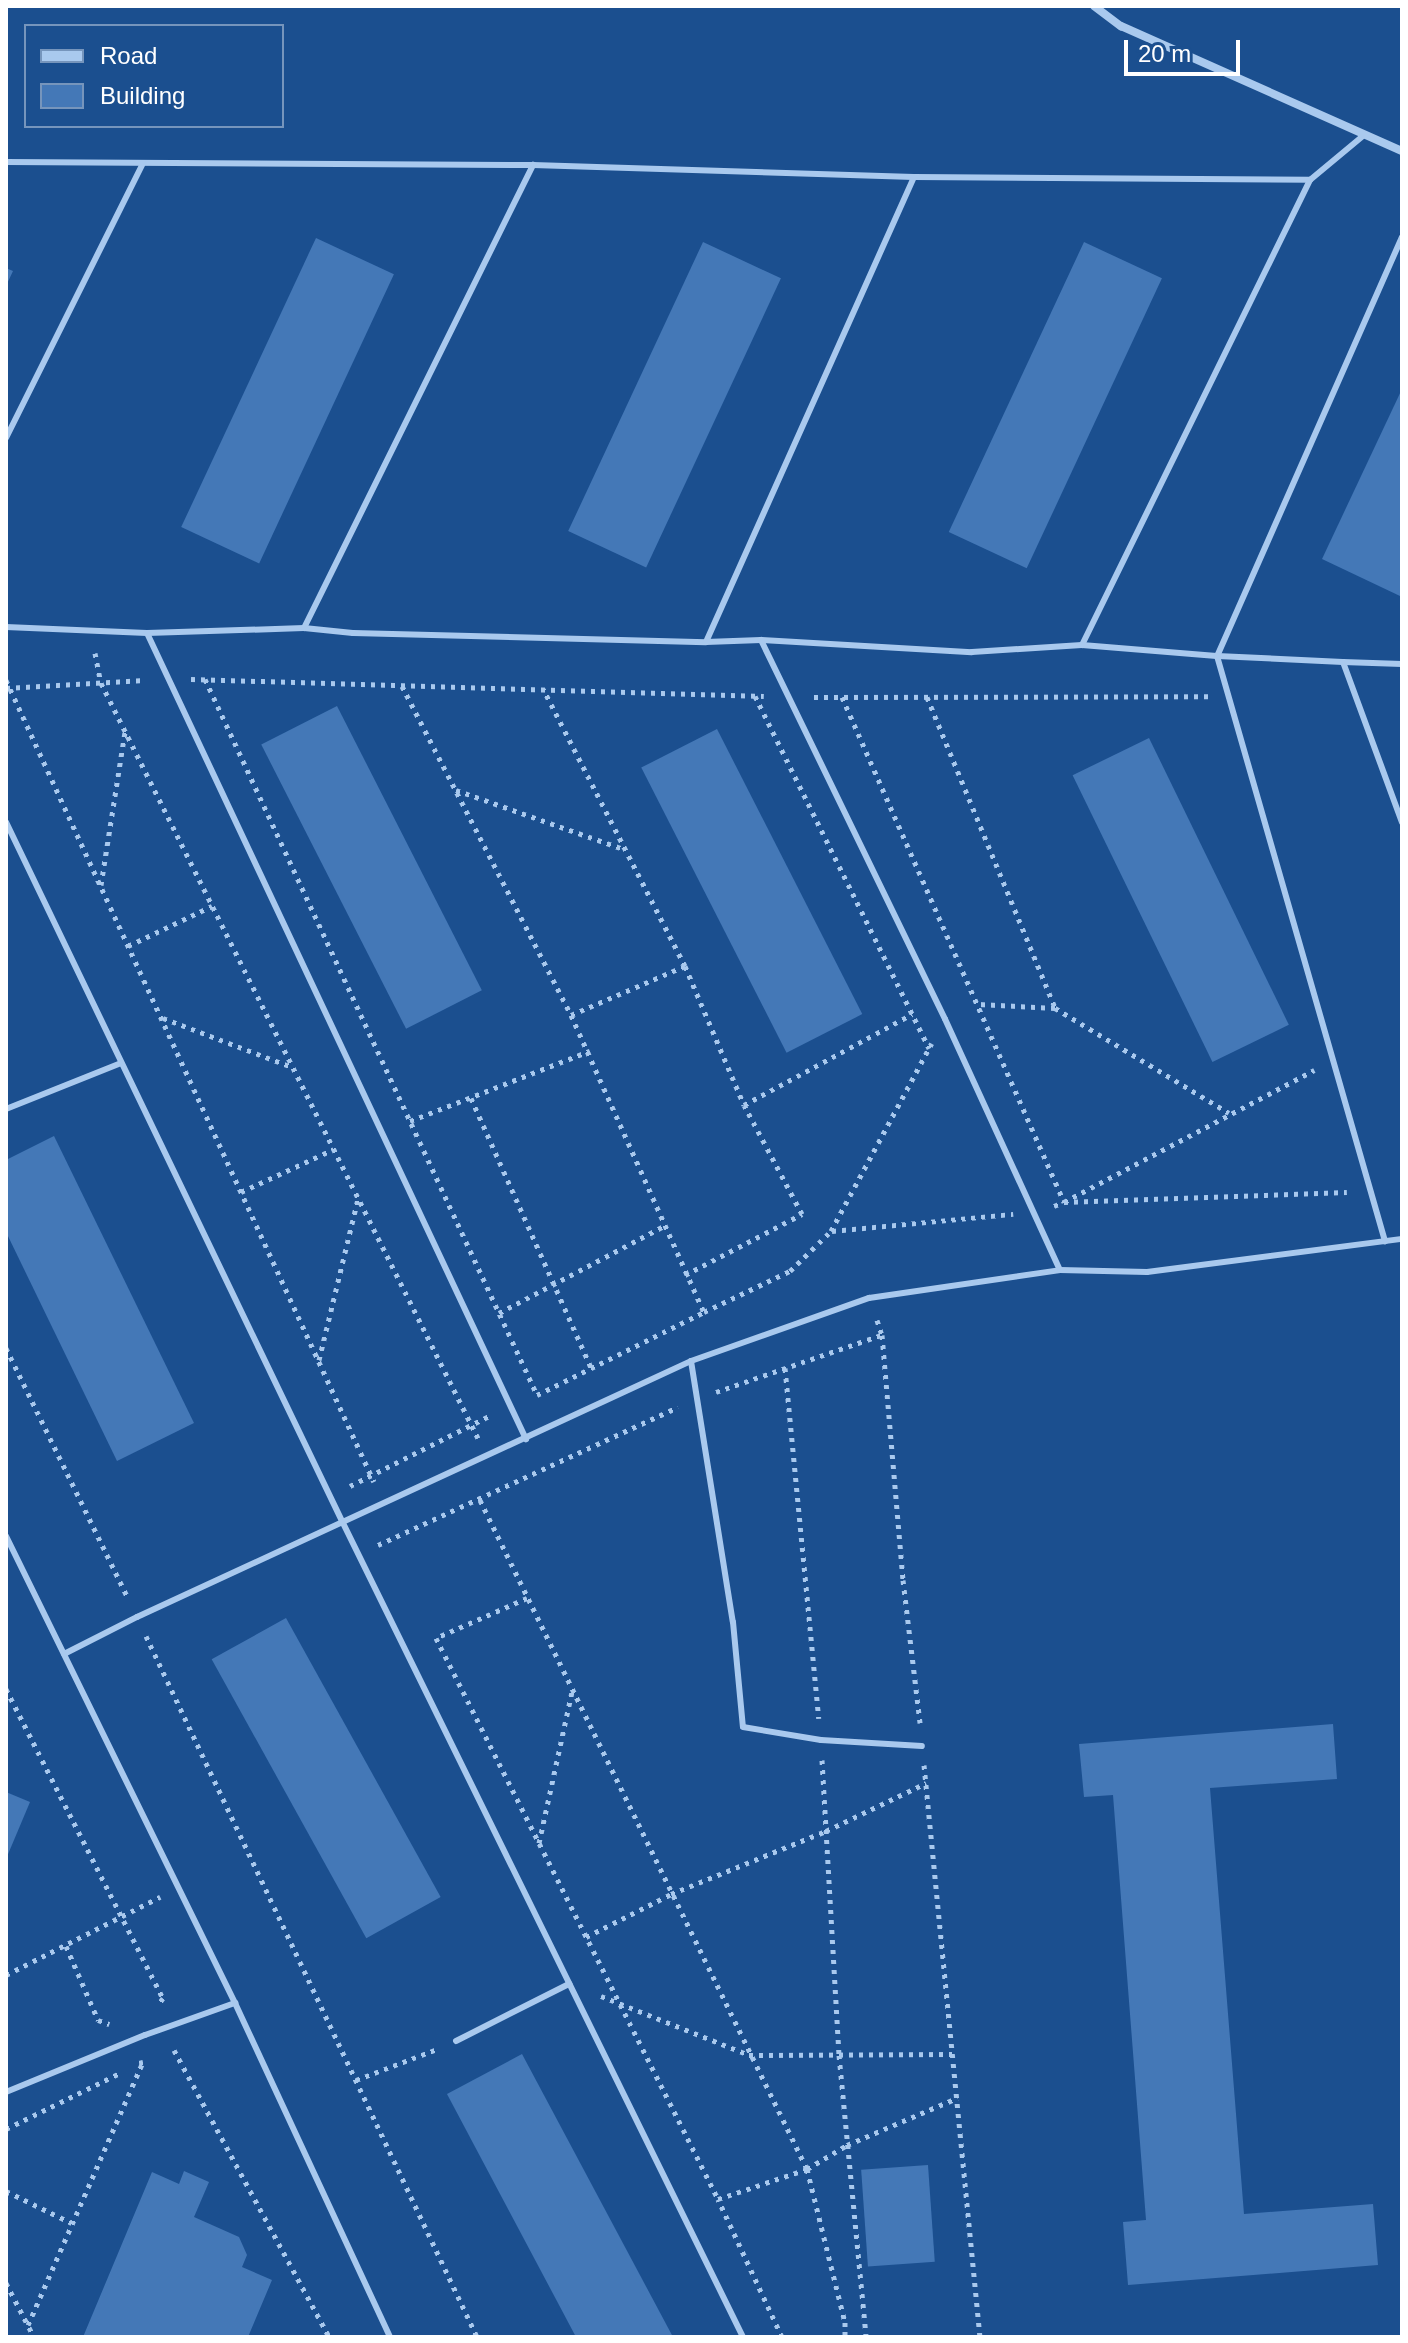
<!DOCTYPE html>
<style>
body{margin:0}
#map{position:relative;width:1408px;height:2343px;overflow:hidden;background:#1b4f8f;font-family:Arial,sans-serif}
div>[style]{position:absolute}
.building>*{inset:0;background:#4478b7;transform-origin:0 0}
.path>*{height:5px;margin-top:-2.5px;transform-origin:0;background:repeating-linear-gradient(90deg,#a9c9ee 0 4px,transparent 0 10px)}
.lane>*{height:6px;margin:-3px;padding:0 3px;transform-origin:3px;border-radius:3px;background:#a9c9ee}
.street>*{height:8px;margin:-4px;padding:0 4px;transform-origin:4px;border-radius:4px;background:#a9c9ee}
span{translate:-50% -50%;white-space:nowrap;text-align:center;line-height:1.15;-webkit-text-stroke:6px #1b4f8f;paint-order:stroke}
.frame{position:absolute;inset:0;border:8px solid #fff;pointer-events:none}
.legend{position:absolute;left:24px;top:24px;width:260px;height:104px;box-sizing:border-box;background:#1b4f8f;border:2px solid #7695bc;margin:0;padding:10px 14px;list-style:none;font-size:24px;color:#fff}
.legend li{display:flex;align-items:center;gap:16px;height:40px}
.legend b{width:40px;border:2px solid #7695bc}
.scale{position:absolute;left:1124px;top:40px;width:116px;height:36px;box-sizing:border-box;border:4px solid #fff;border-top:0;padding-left:10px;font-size:24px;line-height:28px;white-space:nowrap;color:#fff;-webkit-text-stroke:6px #1b4f8f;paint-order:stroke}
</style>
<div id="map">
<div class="building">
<div style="left:316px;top:238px;width:86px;height:319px;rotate:25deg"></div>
<div style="left:703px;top:242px;width:86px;height:319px;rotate:25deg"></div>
<div style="left:1084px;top:242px;width:86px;height:320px;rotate:25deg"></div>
<div style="clip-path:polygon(6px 268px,13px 271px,6px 286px)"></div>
<div style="clip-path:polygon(1402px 389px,1402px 590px,1400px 596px,1322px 559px)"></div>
<div style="left:337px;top:706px;width:319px;height:85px;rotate:63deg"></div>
<div style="left:717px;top:729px;width:320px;height:85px;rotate:63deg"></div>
<div style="left:1149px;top:738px;width:319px;height:85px;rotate:64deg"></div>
<div style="clip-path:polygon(54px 1136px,194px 1423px,117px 1461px,6px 1232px,6px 1160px)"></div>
<div style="left:286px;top:1618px;width:319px;height:85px;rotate:61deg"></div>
<div style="clip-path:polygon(1333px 1724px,1337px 1779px,1210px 1788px,1244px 2214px,1373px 2204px,1378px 2265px,1128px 2285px,1123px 2222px,1146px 2220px,1113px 1795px,1084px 1797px,1079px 1744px)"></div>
<div style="clip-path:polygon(6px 1792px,30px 1802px,6px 1859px)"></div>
<div style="clip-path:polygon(522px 2054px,673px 2337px,576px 2337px,447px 2094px)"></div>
<div style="left:928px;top:2165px;width:97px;height:67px;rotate:86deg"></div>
<div style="clip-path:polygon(184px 2171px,209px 2182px,194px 2217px,239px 2237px,247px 2255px,242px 2267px,272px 2280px,248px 2337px,83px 2337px,152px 2172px,179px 2184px)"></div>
</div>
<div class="path">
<div style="left:95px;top:653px;width:31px;rotate:79deg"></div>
<div style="left:101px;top:683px;width:844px;rotate:63.47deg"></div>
<div style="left:191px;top:679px;width:573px;rotate:1.7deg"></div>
<div style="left:205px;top:679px;width:789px;rotate:65.12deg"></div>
<div style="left:537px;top:1395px;width:186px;rotate:-26.4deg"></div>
<div style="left:6px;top:680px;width:882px;rotate:65.35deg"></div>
<div style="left:402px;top:686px;width:370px;rotate:62.8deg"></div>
<div style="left:571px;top:1015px;width:124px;rotate:-23.3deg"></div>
<div style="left:685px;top:966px;width:311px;rotate:-117.1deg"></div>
<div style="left:6px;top:688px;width:139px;rotate:-3.3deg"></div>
<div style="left:755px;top:696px;width:393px;rotate:63.7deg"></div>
<div style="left:814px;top:697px;width:394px;rotate:-0.1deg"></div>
<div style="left:842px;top:697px;width:552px;rotate:66.27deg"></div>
<div style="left:1064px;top:1202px;width:283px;rotate:-27.8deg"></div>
<div style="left:927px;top:697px;width:336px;rotate:67.6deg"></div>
<div style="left:1055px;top:1008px;width:77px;rotate:-177deg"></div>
<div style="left:456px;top:790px;width:178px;rotate:19.4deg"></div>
<div style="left:101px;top:885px;width:155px;rotate:-81.1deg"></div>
<div style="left:128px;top:946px;width:93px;rotate:-25.5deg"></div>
<div style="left:685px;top:966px;width:151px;rotate:67deg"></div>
<div style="left:744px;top:1105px;width:191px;rotate:-28.4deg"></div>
<div style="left:1055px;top:1008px;width:203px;rotate:31.1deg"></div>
<div style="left:571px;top:1015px;width:325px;rotate:65.9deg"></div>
<div style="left:704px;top:1312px;width:95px;rotate:-25.5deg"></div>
<div style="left:790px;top:1271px;width:57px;rotate:-44.3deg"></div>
<div style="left:831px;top:1231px;width:213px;rotate:-61.8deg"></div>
<div style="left:163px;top:1018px;width:138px;rotate:20.8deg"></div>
<div style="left:471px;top:1098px;width:295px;rotate:66deg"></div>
<div style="left:410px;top:1121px;width:193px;rotate:-21.3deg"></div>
<div style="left:241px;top:1192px;width:102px;rotate:-24.8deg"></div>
<div style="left:1054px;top:1206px;width:11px;rotate:-22deg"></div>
<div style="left:1064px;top:1202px;width:283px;rotate:-2deg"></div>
<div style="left:832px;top:1231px;width:182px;rotate:-5.4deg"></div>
<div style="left:685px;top:1275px;width:132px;rotate:-27.5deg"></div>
<div style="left:802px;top:1214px;width:123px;rotate:-118deg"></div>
<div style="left:499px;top:1313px;width:187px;rotate:-27.8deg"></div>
<div style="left:877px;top:1320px;width:16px;rotate:72deg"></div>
<div style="left:882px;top:1335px;width:246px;rotate:85.1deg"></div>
<div style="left:903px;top:1580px;width:144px;rotate:83.2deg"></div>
<div style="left:6px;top:1348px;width:278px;rotate:64deg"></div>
<div style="left:319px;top:1360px;width:166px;rotate:-76.4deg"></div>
<div style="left:785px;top:1368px;width:352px;rotate:84.5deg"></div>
<div style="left:716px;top:1392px;width:176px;rotate:-19deg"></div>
<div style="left:350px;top:1486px;width:158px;rotate:-26.7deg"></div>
<div style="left:480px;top:1500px;width:745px;rotate:63.95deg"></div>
<div style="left:807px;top:2169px;width:158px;rotate:76.1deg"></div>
<div style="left:845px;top:2322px;width:15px;rotate:90deg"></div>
<div style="left:378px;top:1545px;width:330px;rotate:-24.7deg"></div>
<div style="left:527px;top:1598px;width:99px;rotate:156.3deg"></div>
<div style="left:436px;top:1638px;width:628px;rotate:63.31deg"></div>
<div style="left:146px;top:1636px;width:775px;rotate:64.72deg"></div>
<div style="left:6px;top:1689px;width:347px;rotate:63.1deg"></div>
<div style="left:163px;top:1998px;width:9px;rotate:126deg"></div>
<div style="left:822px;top:1760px;width:295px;rotate:86.7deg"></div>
<div style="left:839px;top:2055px;width:283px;rotate:84.5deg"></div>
<div style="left:924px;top:1765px;width:575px;rotate:84.41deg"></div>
<div style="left:539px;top:1843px;width:155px;rotate:-77.7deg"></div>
<div style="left:586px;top:1937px;width:95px;rotate:-26.8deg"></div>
<div style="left:671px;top:1894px;width:167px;rotate:-22.1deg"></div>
<div style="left:826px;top:1831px;width:111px;rotate:-25.6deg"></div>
<div style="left:66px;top:1946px;width:81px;rotate:66.6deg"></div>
<div style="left:98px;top:2020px;width:12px;rotate:20deg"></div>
<div style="left:6px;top:1975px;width:173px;rotate:-26.9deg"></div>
<div style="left:601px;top:1996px;width:159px;rotate:21.7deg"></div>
<div style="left:749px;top:2055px;width:203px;rotate:-0.3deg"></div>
<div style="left:174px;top:2050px;width:326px;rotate:61.6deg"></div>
<div style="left:356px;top:2080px;width:87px;rotate:-20.9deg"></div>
<div style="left:6px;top:2129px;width:127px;rotate:-26.2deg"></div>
<div style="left:6px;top:2191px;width:73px;rotate:25.9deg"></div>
<div style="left:6px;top:2283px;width:61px;rotate:62.6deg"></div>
<div style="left:28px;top:2325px;width:287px;rotate:-66.4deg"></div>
<div style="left:143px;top:2062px;width:4px;rotate:166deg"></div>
<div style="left:782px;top:2337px;width:152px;rotate:-114.9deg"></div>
<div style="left:718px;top:2199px;width:94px;rotate:-18.6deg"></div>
<div style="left:807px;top:2169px;width:47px;rotate:-31deg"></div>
<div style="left:847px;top:2145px;width:120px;rotate:-23.1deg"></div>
</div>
<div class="lane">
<div style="left:6px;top:162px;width:527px;rotate:0.33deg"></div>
<div style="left:533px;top:165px;width:381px;rotate:1.8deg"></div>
<div style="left:914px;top:177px;width:396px;rotate:0.4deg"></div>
<div style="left:1310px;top:180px;width:70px;rotate:-39.8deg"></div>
<div style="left:1402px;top:237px;width:458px;rotate:113.8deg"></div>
<div style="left:1217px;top:656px;width:126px;rotate:2.7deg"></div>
<div style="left:1343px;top:662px;width:171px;rotate:69.8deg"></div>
<div style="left:6px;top:438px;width:307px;rotate:-63.5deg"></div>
<div style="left:6px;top:627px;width:141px;rotate:2.4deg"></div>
<div style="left:147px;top:633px;width:157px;rotate:-1.8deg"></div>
<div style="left:304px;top:628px;width:49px;rotate:5.8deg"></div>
<div style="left:353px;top:633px;width:353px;rotate:1.5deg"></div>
<div style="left:706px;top:642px;width:55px;rotate:-2.1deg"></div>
<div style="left:761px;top:640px;width:211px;rotate:3.3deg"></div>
<div style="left:972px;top:652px;width:110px;rotate:-3.6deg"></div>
<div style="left:1082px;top:645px;width:135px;rotate:4.7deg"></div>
<div style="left:1217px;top:656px;width:609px;rotate:73.98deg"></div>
<div style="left:304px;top:628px;width:517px;rotate:-63.68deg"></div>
<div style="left:147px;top:633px;width:891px;rotate:64.82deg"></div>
<div style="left:761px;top:640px;width:421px;rotate:64.1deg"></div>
<div style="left:945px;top:1019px;width:276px;rotate:65.4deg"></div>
<div style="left:706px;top:642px;width:509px;rotate:-65.9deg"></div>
<div style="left:1082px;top:645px;width:518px;rotate:-63.88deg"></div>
<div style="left:1343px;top:662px;width:59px;rotate:1.9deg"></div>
<div style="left:6px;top:822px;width:776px;rotate:64.33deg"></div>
<div style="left:342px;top:1521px;width:909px;rotate:63.83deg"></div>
<div style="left:6px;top:1109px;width:124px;rotate:-21.8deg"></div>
<div style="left:691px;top:1361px;width:264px;rotate:80.9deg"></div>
<div style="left:733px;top:1622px;width:105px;rotate:84.6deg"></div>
<div style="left:743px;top:1727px;width:79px;rotate:9.5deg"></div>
<div style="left:821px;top:1740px;width:101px;rotate:3.4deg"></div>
<div style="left:6px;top:1536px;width:520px;rotate:63.88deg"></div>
<div style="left:235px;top:2003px;width:368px;rotate:65.1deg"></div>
<div style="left:64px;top:1654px;width:82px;rotate:-26.9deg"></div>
<div style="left:137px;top:1617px;width:610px;rotate:-24.8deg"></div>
<div style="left:691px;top:1361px;width:189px;rotate:-19.5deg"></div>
<div style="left:869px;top:1298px;width:193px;rotate:-8.3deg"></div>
<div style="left:1060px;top:1270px;width:87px;rotate:1.3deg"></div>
<div style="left:1147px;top:1272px;width:257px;rotate:-7.4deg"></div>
<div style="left:456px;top:2041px;width:127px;rotate:-26.8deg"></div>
<div style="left:6px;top:2092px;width:150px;rotate:-22.3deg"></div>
<div style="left:145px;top:2035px;width:96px;rotate:-19.6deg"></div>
</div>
<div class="street">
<div style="left:1094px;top:6px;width:34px;rotate:37deg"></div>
<div style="left:1121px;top:26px;width:308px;rotate:24deg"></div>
</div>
<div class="frame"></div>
<ul class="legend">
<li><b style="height:10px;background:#a9c9ee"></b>Road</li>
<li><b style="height:22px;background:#4478b7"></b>Building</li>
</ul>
<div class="scale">20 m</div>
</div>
